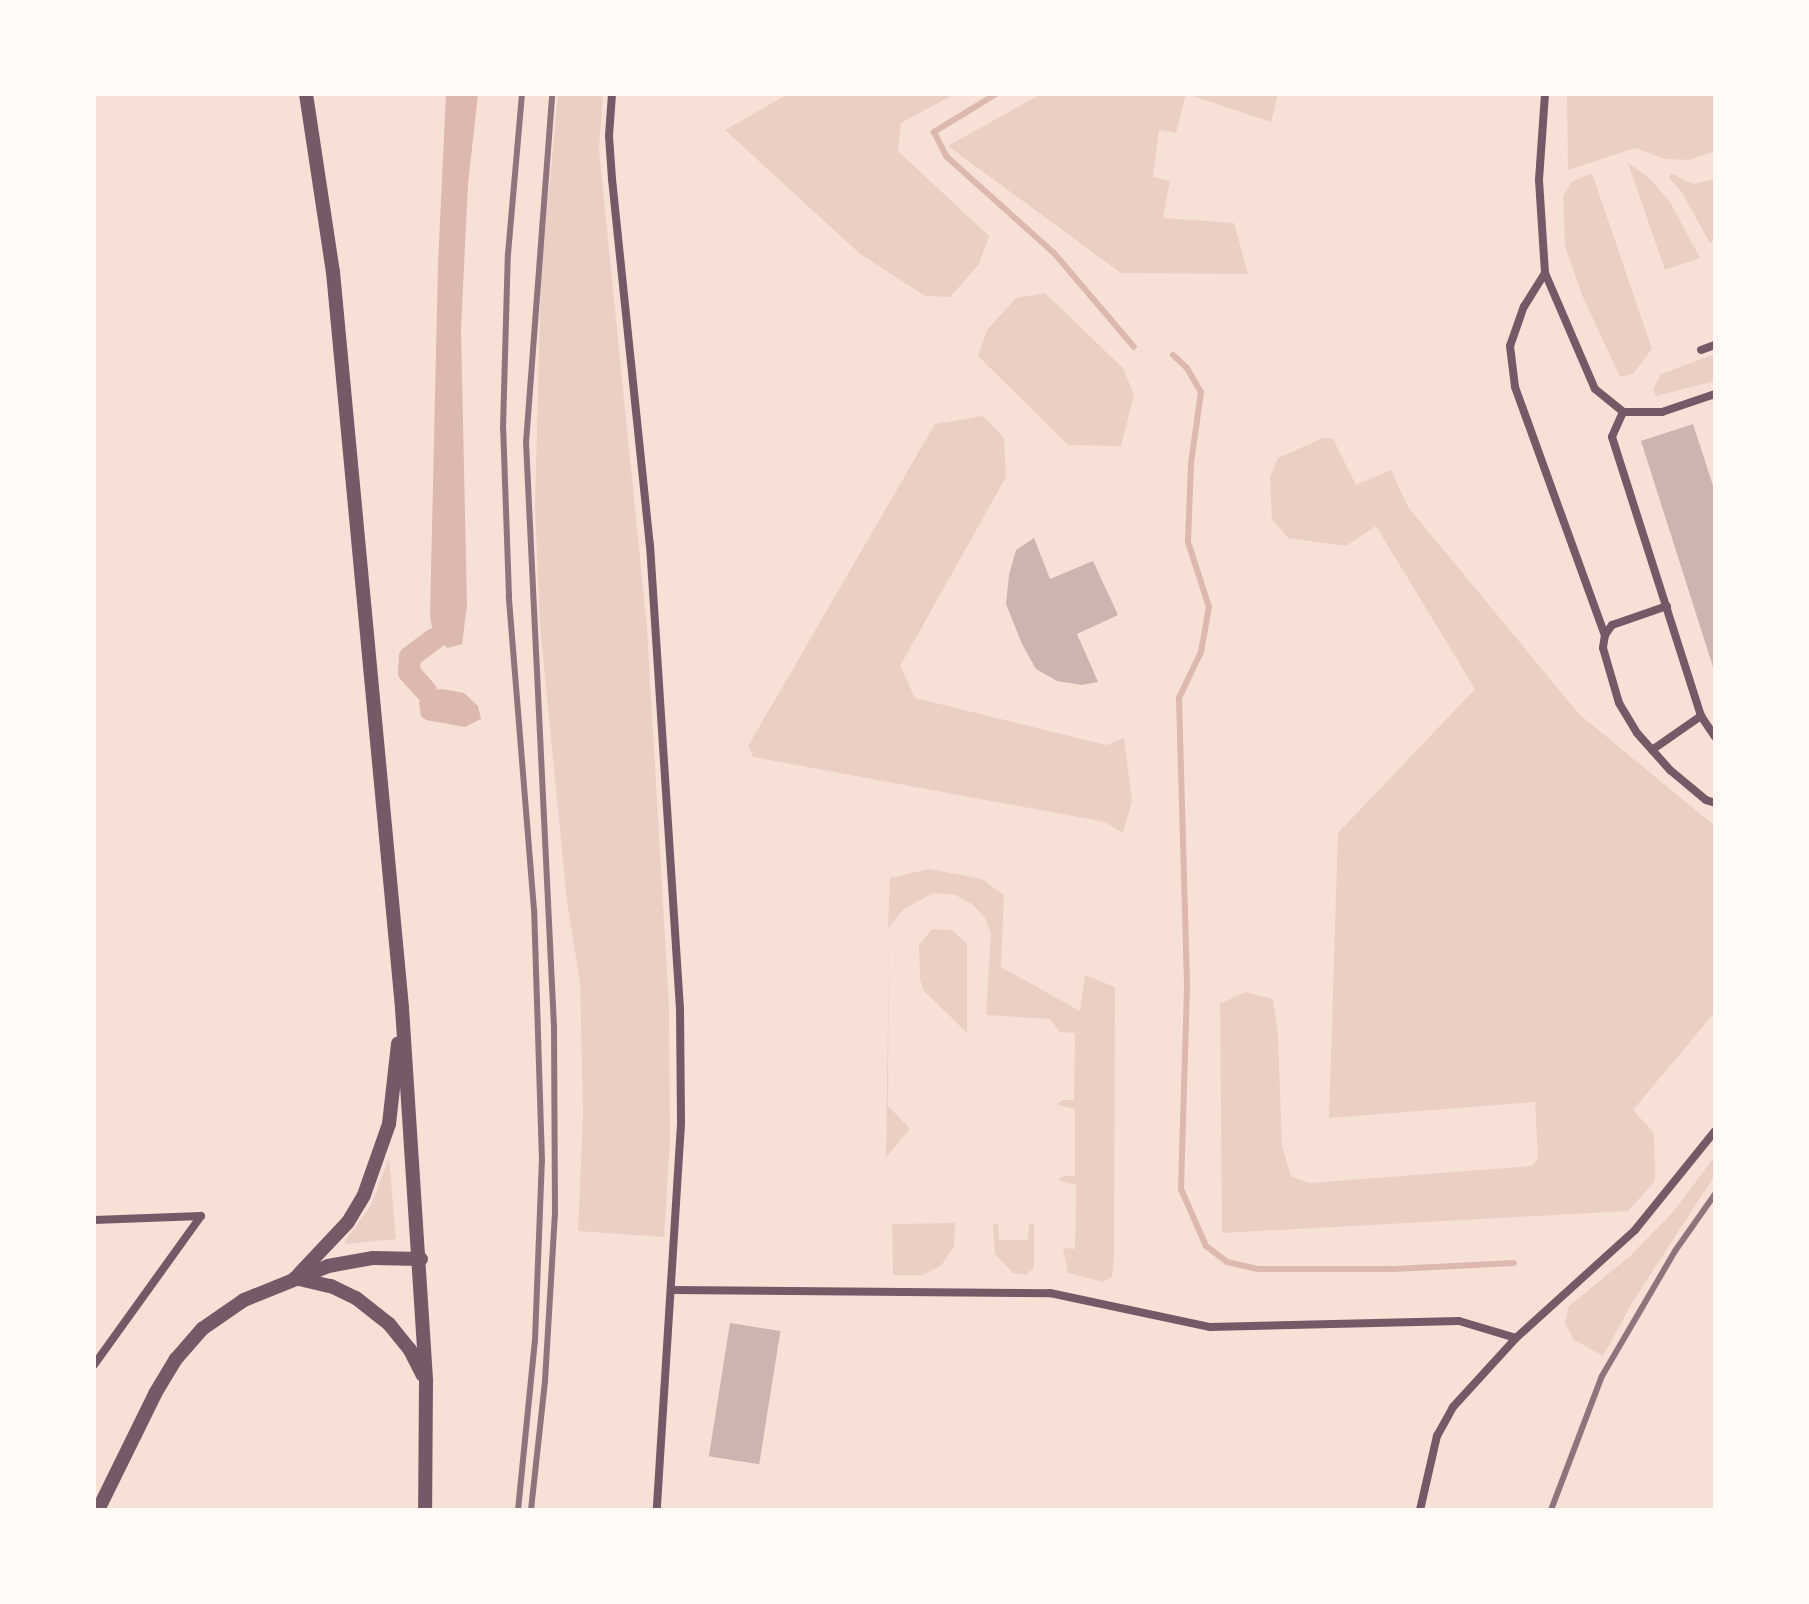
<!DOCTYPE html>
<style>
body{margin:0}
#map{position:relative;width:1809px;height:1604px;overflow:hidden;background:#f7e1d7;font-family:Bitter,serif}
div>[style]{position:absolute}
.green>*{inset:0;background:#ebcfc5}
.water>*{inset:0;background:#dcb8b0}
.stream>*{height:6px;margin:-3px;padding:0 3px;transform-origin:3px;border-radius:3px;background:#dcb8b0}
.canal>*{height:22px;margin:-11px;padding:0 11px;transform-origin:11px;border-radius:11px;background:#dcb8b0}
.building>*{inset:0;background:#ccb4b1;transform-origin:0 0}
.minor>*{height:8px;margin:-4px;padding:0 4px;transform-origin:4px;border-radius:4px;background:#755966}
.tertiary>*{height:14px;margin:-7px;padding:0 7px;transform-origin:7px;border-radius:7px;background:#755966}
.rail>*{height:6px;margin:-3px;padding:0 3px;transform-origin:3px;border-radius:3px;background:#8f747c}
span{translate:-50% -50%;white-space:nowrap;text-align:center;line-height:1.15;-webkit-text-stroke:7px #fffaf5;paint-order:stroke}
.frame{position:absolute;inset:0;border:96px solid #fffaf5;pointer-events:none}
</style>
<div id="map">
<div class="green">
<div style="clip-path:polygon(558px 94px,603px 94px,599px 150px,647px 628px,669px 1007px,670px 1142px,664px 1237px,578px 1231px,583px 1115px,580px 983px,567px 902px,540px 626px,535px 506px,541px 275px)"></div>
<div style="clip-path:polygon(788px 94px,955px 94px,901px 123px,898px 151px,989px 236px,979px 264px,950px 297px,925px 296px,859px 253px,725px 130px)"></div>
<div style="clip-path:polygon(1041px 94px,1186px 94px,1176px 133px,1159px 130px,1153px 177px,1170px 181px,1163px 218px,1234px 223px,1248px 274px,1121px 273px,948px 146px)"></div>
<div style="clip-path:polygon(1187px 94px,1278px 94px,1271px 122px)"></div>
<div style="clip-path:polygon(1567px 94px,1715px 94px,1715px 151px,1689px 160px,1665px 159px,1635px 148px,1568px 170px)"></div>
<div style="clip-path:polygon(1628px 163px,1648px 177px,1670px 202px,1700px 258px,1665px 270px)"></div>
<div style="clip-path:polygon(1592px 173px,1652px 349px,1633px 374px,1620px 377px,1582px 295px,1565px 246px,1563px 196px,1571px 182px)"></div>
<div style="clip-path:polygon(1671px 173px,1693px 184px,1715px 179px,1715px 241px,1710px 243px,1681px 191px,1669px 178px)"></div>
<div style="clip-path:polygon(1045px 293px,1123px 368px,1134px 395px,1121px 446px,1068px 445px,978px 356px,987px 330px,1016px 298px)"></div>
<div style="clip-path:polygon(1715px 354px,1715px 381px,1656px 396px,1653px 389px,1661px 374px)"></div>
<div style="clip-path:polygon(983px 416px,1004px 438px,1006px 477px,900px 666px,915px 698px,1106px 745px,1124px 738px,1132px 801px,1123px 833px,1105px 822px,753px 757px,748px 746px,935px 424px)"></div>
<div style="clip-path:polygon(1323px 438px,1333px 439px,1356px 485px,1391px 470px,1408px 507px,1579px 714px,1715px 826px,1715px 1012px,1633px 1110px,1654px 1133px,1655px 1181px,1628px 1211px,1222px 1233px,1220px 1004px,1245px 992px,1273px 999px,1278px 1036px,1282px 1146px,1291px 1176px,1309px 1183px,1531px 1166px,1538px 1159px,1535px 1102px,1329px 1118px,1338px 833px,1475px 689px,1376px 526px,1346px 546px,1288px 538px,1272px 519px,1270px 477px,1278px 458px)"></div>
<div style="clip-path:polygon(929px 869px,982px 879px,1004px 895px,1001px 967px,1080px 1011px,1085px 975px,1115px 987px,1114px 1258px,1112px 1277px,1103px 1282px,1068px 1273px,1063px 1248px,1075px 1249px,1076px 1185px,1058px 1180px,1064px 1176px,1075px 1176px,1075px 1109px,1057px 1105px,1062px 1100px,1074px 1100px,1075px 1033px,1060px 1032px,1050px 1019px,986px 1015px,991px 934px,985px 918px,972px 904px,955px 895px,933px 893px,904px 909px,888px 928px,890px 878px)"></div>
<div style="clip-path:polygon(932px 929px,952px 930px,967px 944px,967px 1033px,924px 991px,920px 980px,919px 945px)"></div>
<div style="clip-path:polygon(889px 941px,888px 1106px,910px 1129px,886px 1157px)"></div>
<div style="clip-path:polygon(1715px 1156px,1715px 1175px,1632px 1303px,1603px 1356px,1573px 1339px,1565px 1323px,1568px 1307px,1630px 1256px,1673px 1212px)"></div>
<div style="clip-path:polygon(389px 1158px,396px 1239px,346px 1244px,345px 1241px,371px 1205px)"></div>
<div style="clip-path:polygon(955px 1223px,954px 1246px,941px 1266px,923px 1275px,893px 1275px,892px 1224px)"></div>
<div style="clip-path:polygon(1029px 1223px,1034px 1224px,1034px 1268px,1026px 1275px,1013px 1273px,995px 1254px,993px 1224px,998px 1224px,999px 1240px,1028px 1240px)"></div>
</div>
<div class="water">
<div style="clip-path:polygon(446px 94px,478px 94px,468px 184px,461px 329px,467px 605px,462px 644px,448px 648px,434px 639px,430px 616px,438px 264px)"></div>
<div style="clip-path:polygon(442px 689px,464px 693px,478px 706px,481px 719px,465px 727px,426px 720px,421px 716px,419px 702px,426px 691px)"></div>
</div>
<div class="stream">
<div style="left:996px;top:94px;width:73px;rotate:148.5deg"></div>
<div style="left:934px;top:132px;width:28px;rotate:63deg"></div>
<div style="left:947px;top:157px;width:144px;rotate:41.9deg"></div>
<div style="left:1054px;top:253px;width:123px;rotate:49.6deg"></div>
<div style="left:1173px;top:355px;width:19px;rotate:43deg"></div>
<div style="left:1187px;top:368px;width:28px;rotate:60deg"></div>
<div style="left:1201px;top:392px;width:72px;rotate:98deg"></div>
<div style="left:1191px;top:463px;width:79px;rotate:92.2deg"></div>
<div style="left:1188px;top:542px;width:68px;rotate:72.1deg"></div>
<div style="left:1209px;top:607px;width:46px;rotate:100.1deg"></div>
<div style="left:1201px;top:652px;width:51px;rotate:115.6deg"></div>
<div style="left:1179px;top:698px;width:289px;rotate:88.4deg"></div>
<div style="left:1187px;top:987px;width:202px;rotate:91.7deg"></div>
<div style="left:1181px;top:1189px;width:62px;rotate:66.3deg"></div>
<div style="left:1206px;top:1246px;width:26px;rotate:37deg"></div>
<div style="left:1227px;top:1262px;width:32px;rotate:13deg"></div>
<div style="left:1258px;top:1269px;width:136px"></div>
<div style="left:1394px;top:1269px;width:120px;rotate:-2.9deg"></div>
</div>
<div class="canal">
<div style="left:426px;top:691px;width:25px;rotate:-132deg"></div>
<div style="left:409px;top:672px;width:15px;rotate:-86deg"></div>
<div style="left:410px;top:657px;width:30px;rotate:-37deg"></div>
</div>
<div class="building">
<div style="clip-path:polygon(1693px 424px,1715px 492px,1714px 670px,1641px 441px)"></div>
<div style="clip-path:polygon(1034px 538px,1050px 579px,1093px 561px,1118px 615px,1077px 634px,1098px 682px,1082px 685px,1057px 681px,1036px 669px,1022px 644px,1006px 604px,1009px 575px,1016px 550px)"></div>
<div style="left:730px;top:1323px;width:51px;height:135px;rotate:9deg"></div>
</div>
<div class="minor">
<div style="left:612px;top:94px;width:42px;rotate:94.1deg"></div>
<div style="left:609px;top:136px;width:43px;rotate:86deg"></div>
<div style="left:612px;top:179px;width:368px;rotate:84.1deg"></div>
<div style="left:650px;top:545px;width:464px;rotate:86.3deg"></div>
<div style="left:680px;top:1008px;width:116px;rotate:89.5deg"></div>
<div style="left:681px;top:1124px;width:387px;rotate:93.6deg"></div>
<div style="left:1545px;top:94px;width:86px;rotate:94deg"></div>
<div style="left:1539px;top:180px;width:93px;rotate:86.3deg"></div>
<div style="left:1545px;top:273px;width:126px;rotate:66.7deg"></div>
<div style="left:1595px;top:389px;width:36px;rotate:39deg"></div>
<div style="left:1623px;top:412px;width:39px"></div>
<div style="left:1662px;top:412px;width:56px;rotate:-18.8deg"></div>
<div style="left:1545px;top:273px;width:39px;rotate:122deg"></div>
<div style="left:1524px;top:306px;width:42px;rotate:109.3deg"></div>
<div style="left:1510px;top:346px;width:41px;rotate:83deg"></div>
<div style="left:1515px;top:387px;width:264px;rotate:70.1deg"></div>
<div style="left:1701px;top:350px;width:15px;rotate:-20deg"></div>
<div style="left:1623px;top:412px;width:27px;rotate:114deg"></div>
<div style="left:1612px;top:437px;width:293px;rotate:72.3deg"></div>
<div style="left:1701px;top:716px;width:25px;rotate:56deg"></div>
<div style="left:1667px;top:606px;width:58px;rotate:160.9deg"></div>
<div style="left:1612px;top:625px;width:12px;rotate:125deg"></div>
<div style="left:1605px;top:635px;width:13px;rotate:99deg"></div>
<div style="left:1603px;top:648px;width:57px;rotate:73.8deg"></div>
<div style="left:1619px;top:703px;width:35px;rotate:59deg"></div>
<div style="left:1637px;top:733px;width:50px;rotate:48.3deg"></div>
<div style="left:1670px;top:770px;width:47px;rotate:39.8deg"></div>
<div style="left:1706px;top:800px;width:9px;rotate:18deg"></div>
<div style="left:1652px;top:750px;width:60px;rotate:-34.8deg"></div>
<div style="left:94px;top:1220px;width:107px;rotate:-2.1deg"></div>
<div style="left:201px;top:1216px;width:183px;rotate:125.7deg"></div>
<div style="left:671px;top:1290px;width:379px;rotate:0.5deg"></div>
<div style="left:1050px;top:1293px;width:164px;rotate:12deg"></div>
<div style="left:1210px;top:1327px;width:249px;rotate:-1.4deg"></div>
<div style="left:1459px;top:1321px;width:59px;rotate:16.6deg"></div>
<div style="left:1420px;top:1510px;width:76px;rotate:-77.1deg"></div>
<div style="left:1437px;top:1436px;width:33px;rotate:-61deg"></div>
<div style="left:1453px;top:1407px;width:93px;rotate:-47.6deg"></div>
<div style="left:1516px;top:1338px;width:161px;rotate:-42.2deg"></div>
<div style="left:1635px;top:1230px;width:127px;rotate:-51.1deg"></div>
</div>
<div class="tertiary">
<div style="left:306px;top:94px;width:180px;rotate:81.4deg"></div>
<div style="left:333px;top:272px;width:739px;rotate:84.64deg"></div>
<div style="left:402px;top:1008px;width:374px;rotate:86.3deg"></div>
<div style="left:426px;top:1381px;width:129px;rotate:90.4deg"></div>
<div style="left:299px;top:1274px;width:71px;rotate:-46.7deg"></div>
<div style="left:348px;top:1222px;width:31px;rotate:-59deg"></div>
<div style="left:364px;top:1195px;width:75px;rotate:-70.6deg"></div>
<div style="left:389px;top:1124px;width:81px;rotate:-83.6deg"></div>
<div style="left:295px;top:1278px;width:37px;rotate:13deg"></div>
<div style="left:331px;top:1286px;width:28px;rotate:26deg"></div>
<div style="left:356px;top:1298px;width:42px;rotate:38.2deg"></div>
<div style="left:389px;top:1324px;width:33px;rotate:51deg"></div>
<div style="left:410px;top:1350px;width:28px;rotate:63deg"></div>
<div style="left:98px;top:1510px;width:131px;rotate:-63.8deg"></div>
<div style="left:156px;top:1392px;width:39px;rotate:-59deg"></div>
<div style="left:176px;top:1359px;width:40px;rotate:-49deg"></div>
<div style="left:202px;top:1329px;width:51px;rotate:-34.6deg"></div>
<div style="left:244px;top:1300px;width:91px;rotate:-22deg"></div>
<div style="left:328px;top:1266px;width:46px;rotate:-10.1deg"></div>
<div style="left:373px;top:1258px;width:48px;rotate:1.2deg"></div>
</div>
<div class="rail">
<div style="left:518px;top:1510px;width:171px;rotate:-84.3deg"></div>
<div style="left:535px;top:1340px;width:179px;rotate:-87.8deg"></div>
<div style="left:542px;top:1161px;width:251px;rotate:-91.8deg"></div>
<div style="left:534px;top:910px;width:315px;rotate:-94.6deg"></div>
<div style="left:509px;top:596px;width:168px;rotate:-92deg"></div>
<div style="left:503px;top:428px;width:174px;rotate:-88.4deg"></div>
<div style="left:508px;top:254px;width:161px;rotate:-85deg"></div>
<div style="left:531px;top:1510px;width:130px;rotate:-83.8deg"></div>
<div style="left:545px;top:1381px;width:166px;rotate:-86.6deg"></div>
<div style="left:555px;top:1215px;width:188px;rotate:-90.3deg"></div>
<div style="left:554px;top:1027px;width:585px;rotate:-92.74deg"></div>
<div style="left:526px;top:443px;width:350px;rotate:-85.7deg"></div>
<div style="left:1551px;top:1510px;width:143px;rotate:-69.2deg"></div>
<div style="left:1602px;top:1376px;width:145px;rotate:-59.7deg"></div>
<div style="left:1675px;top:1251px;width:70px;rotate:-54.9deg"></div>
</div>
<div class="frame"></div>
</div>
